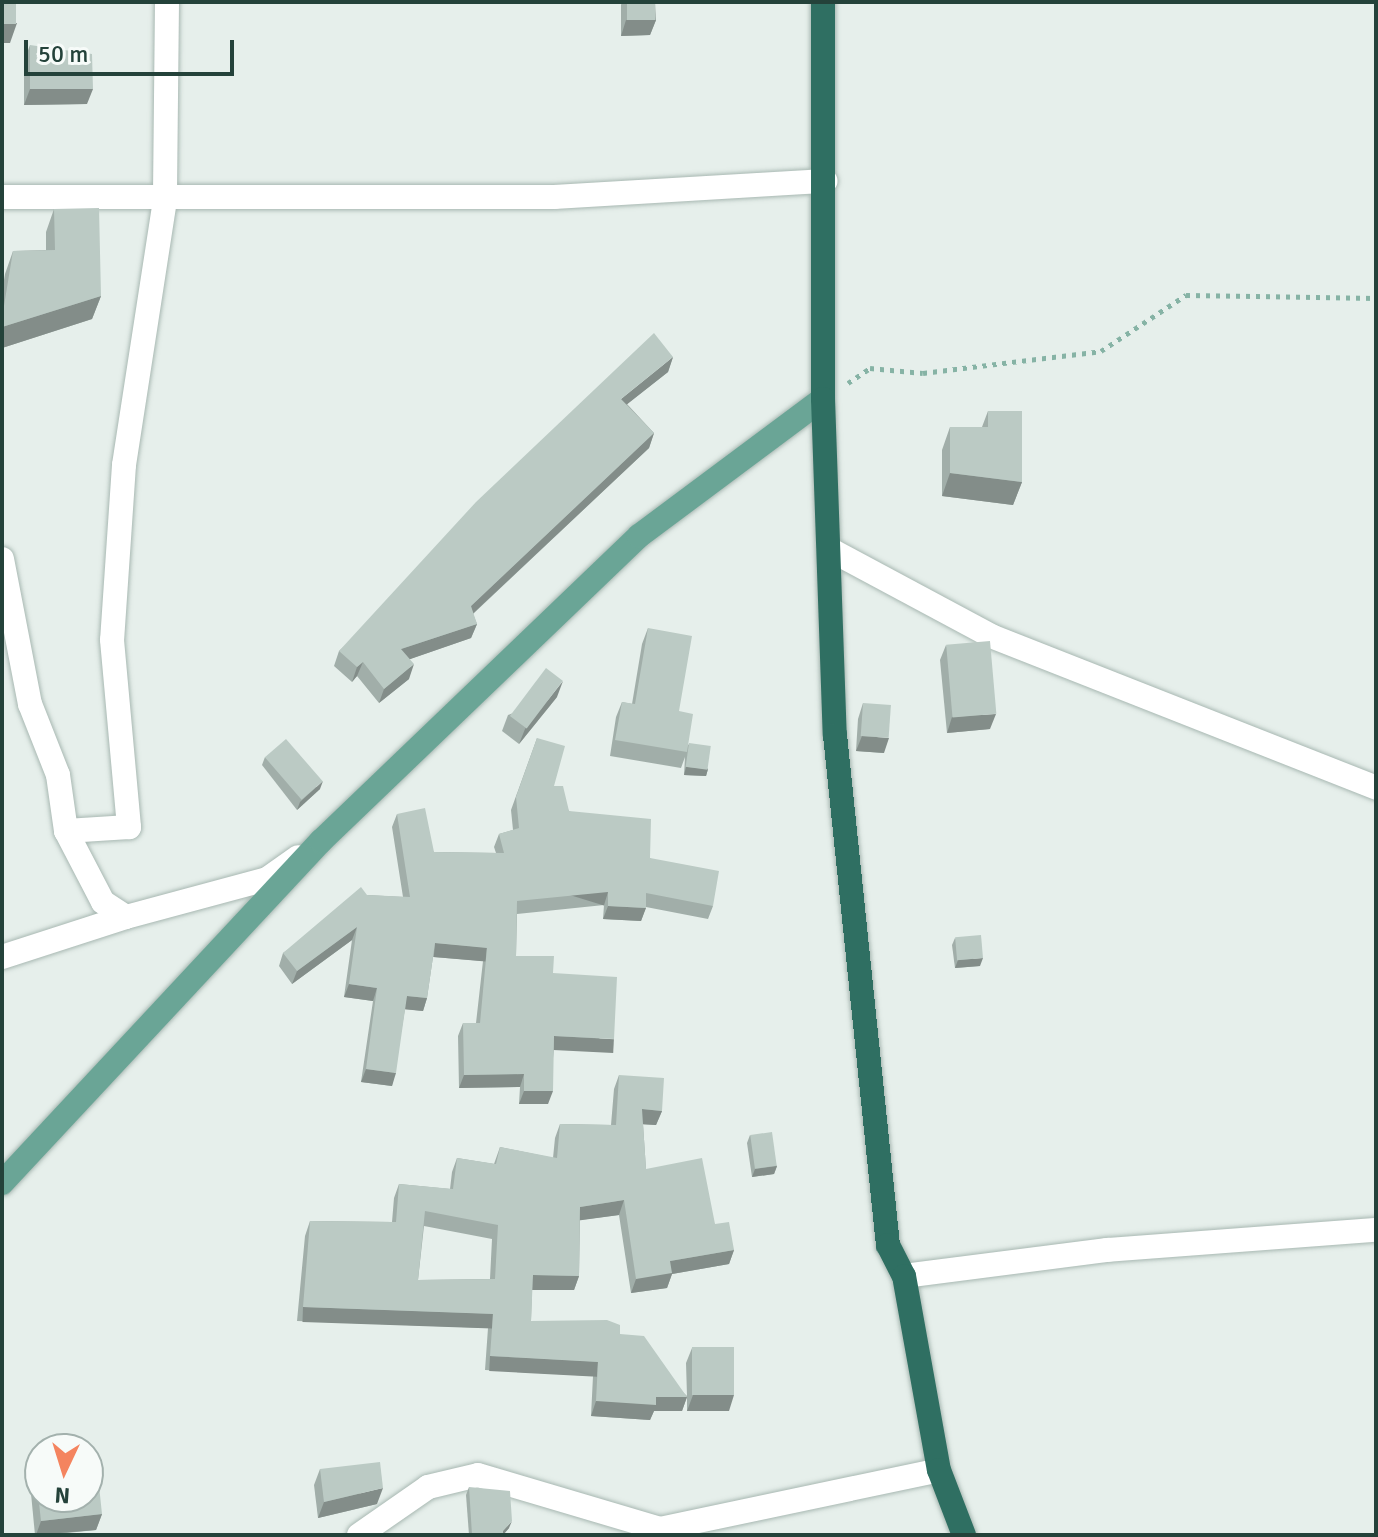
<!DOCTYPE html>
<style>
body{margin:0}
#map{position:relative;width:1378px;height:1537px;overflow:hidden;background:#e6efeb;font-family:Signika,sans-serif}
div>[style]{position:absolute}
.path>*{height:5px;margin-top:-2.5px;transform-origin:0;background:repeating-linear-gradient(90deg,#86b3a5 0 4px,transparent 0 10px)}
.roads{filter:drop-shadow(0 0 2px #a8b8b2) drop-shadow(0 0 2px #a8b8b2)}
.minor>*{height:24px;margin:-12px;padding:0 12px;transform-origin:12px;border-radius:12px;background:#fff}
.major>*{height:24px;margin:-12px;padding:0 12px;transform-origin:12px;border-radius:12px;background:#6aa596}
.highway>*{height:24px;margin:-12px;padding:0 12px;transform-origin:12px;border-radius:12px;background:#2f6f62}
.wall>*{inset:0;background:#a1aea9}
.shaded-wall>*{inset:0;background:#838d89;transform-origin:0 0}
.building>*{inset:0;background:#bbcac4;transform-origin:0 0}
span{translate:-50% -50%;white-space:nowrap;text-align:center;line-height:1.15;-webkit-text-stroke:7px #f7fbf9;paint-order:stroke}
.frame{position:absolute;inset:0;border:4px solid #24423a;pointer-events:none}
.north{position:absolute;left:24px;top:1433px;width:80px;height:80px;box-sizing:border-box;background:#f7fbf9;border:2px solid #a3b1ad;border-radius:50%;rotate:184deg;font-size:22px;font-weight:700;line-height:32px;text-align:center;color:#24423a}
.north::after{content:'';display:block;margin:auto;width:28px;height:36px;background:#f4845f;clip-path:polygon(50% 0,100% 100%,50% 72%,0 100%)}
.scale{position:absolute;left:24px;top:40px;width:210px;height:36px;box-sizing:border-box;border:4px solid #24423a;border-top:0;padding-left:10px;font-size:24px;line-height:28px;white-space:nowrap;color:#24423a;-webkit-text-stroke:6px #f7fbf9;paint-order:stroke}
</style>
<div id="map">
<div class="path">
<div style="left:848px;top:383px;width:27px;rotate:-34deg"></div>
<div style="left:870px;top:368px;width:53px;rotate:5.4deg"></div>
<div style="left:923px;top:373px;width:179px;rotate:-7deg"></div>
<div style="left:1101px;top:351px;width:102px;rotate:-33.4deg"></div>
<div style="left:1186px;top:295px;width:190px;rotate:0.9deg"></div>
</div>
<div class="roads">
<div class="minor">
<div style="left:167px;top:2px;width:198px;rotate:90.6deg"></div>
<div style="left:165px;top:200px;width:268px;rotate:98.8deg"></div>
<div style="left:124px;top:465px;width:175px;rotate:93.9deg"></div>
<div style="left:112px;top:640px;width:188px;rotate:84.8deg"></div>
<div style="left:129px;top:827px;width:63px;rotate:176.4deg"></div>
<div style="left:66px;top:831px;width:80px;rotate:62.5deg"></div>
<div style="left:103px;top:902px;width:27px;rotate:33deg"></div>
<div style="left:126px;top:917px;width:146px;rotate:-15.1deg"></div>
<div style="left:267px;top:879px;width:38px;rotate:-35deg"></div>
<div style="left:2px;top:197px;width:552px"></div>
<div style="left:554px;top:197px;width:272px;rotate:-3.4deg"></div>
<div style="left:829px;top:549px;width:184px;rotate:28.2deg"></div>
<div style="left:991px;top:636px;width:414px;rotate:21.5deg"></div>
<div style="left:2px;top:559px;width:148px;rotate:79.1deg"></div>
<div style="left:30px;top:704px;width:76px;rotate:68.5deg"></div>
<div style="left:58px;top:775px;width:57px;rotate:81.9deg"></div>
<div style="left:2px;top:957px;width:130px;rotate:-17.9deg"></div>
<div style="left:904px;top:1276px;width:205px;rotate:-7.3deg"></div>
<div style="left:1107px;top:1250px;width:270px;rotate:-4.3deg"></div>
<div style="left:359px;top:1535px;width:84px;rotate:-34.8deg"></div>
<div style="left:428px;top:1487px;width:51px;rotate:-13.5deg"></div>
<div style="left:478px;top:1475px;width:190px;rotate:16.5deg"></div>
<div style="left:660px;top:1529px;width:285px;rotate:-11.9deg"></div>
</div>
<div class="major">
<div style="left:2px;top:1183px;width:468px;rotate:-47deg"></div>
<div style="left:321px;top:841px;width:441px;rotate:-43.8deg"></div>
<div style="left:639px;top:536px;width:229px;rotate:-36.7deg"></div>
</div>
<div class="highway">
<div style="left:823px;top:2px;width:397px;rotate:90deg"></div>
<div style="left:823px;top:399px;width:336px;rotate:88deg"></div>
<div style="left:835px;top:735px;width:513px;rotate:84.07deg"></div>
<div style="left:888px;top:1245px;width:35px;rotate:63deg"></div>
<div style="left:904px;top:1276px;width:197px;rotate:79.8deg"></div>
<div style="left:939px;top:1470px;width:70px;rotate:69deg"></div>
</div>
</div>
<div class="wall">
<div style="clip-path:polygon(622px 2px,655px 2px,656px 20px,650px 35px,621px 36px,621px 5px)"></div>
<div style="clip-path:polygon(30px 45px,87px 104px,24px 105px,24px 61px)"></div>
<div style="clip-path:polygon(54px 209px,101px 296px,92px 319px,2px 348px,2px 292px,5px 274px,13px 251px,46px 250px,46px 232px)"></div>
<div style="clip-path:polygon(673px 357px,668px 372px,627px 404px,654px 433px,649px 448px,473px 614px,477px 624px,471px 638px,410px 659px,409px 679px,379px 703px,357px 676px,352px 682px,334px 666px,339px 651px)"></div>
<div style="clip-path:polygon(988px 411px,1022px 482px,1013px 505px,942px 496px,942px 450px,950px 427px,982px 427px)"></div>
<div style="clip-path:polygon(648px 628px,679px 711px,688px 744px,708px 769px,706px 776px,684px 775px,685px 757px,681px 768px,610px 756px,616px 717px,622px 702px,632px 704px,642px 644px)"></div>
<div style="clip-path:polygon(946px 645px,990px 729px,947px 733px,940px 660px)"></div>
<div style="clip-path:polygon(557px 697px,519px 744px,502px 731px,508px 715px)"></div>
<div style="clip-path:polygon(863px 703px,884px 753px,856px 751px,858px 719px)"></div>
<div style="clip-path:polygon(537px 738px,554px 786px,569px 811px,650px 858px,713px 906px,708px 919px,646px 907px,641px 921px,603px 919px,604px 905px,517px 914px,516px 956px,553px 973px,609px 1052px,554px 1049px,548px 1104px,519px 1104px,520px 1087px,459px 1088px,458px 1036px,463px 1023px,476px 1023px,483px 961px,433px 957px,427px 998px,423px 1011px,405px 1009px,392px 1086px,361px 1082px,373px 1001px,344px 997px,352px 940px,292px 984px,279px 966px,283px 953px,367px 895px,403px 897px,392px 827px,397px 814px,434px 852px,496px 853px,494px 847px,499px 834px,513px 830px,511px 810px)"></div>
<div style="clip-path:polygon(265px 757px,320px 789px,297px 810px,262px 765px)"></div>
<div style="clip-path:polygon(955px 938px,980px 966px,955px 968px,952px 945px)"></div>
<div style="clip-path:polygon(evenodd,619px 1075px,662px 1111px,656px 1125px,643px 1124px,646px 1169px,715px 1224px,734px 1250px,729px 1264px,672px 1274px,667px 1288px,631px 1293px,619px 1215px,580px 1220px,579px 1276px,574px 1290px,532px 1290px,531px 1321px,620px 1334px,687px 1396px,686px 1363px,692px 1348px,729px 1411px,687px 1411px,687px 1397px,682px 1411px,654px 1411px,650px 1420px,591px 1416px,593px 1376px,485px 1370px,488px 1328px,297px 1321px,305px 1236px,310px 1221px,392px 1222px,394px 1198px,399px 1184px,450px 1189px,452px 1172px,457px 1158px,494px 1164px,500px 1147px,553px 1158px,555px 1138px,560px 1124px,611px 1125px,614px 1089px,619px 1075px,424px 1226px,492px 1239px,490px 1279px,418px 1280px,424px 1226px)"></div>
<div style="clip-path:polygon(750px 1135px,777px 1166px,774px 1174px,752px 1177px,747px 1143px)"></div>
<div style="clip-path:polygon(35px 1467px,102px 1514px,96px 1530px,47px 1535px,35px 1535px,30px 1483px)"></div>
<div style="clip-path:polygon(320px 1469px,377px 1504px,318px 1518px,314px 1485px)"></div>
<div style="clip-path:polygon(469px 1487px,509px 1528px,503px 1535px,469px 1535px,466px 1495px)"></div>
</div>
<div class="shaded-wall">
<div style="clip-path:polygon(626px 20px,656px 20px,650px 35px,621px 36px)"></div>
<div style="clip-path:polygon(17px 23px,10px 43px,2px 43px,2px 24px)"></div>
<div style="clip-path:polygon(30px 89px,93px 89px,87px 104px,24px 105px)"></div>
<div style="clip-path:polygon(101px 296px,92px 319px,2px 348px,2px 327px)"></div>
<div style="clip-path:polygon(673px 357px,668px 372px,616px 413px,621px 399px)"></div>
<div style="clip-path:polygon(654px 433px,649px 448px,465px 621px,471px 606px)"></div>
<div style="clip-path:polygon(950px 473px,1022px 482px,1013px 505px,942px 496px)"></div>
<div style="clip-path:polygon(477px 624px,471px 638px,396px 664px,401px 649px)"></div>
<div style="clip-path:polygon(363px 662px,357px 676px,352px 682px,357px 667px)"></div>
<div style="clip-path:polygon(414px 664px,409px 679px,379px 703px,384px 689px)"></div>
<div style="clip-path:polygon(563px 681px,557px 697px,519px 744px,525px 729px)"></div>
<div style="clip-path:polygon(996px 714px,990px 729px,947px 733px,952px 717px)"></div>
<div style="clip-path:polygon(862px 736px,889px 738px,884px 753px,856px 751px)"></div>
<div style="clip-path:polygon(686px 767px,708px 769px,706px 776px,684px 775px)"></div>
<div style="clip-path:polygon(323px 781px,320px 789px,297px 810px,300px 802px)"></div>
<div style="left:608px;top:892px;width:14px;height:91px;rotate:107deg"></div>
<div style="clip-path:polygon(608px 906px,646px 908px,641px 921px,603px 919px)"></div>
<div style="clip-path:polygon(357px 927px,352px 940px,292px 984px,297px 971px)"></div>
<div style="left:435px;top:943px;width:52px;height:14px;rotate:5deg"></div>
<div style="clip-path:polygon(983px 958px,980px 966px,955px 968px,958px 960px)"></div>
<div style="clip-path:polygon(349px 984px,377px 988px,373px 1001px,344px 997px)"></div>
<div style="clip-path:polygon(407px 996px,427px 998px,423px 1011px,402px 1009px)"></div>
<div style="left:554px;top:1036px;width:60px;height:14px;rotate:3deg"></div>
<div style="clip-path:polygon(366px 1069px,396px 1073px,392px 1086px,361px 1082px)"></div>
<div style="clip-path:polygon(524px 1074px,520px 1087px,459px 1088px,464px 1075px)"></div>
<div style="clip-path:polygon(524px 1091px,553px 1091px,548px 1104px,519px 1104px)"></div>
<div style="clip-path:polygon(642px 1109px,662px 1111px,656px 1125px,637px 1124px)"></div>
<div style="clip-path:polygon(777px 1166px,774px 1174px,752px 1177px,755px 1169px)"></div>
<div style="clip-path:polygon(624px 1200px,619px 1215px,575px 1221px,580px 1207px)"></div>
<div style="clip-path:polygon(734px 1250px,729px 1264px,672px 1274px,667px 1288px,631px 1293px,636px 1279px,670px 1261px)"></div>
<div style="clip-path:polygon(533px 1275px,579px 1276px,574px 1290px,528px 1290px)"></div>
<div style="left:303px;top:1307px;width:190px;height:15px;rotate:2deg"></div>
<div style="left:490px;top:1356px;width:108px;height:15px;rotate:3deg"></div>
<div style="clip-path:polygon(693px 1395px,734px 1395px,729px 1411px,687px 1411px)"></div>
<div style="clip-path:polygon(656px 1397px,687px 1397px,682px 1411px,654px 1411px,650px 1420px,591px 1416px,596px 1401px)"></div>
<div style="clip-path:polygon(383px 1488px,377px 1504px,318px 1518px,324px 1502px)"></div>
<div style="clip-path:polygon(102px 1514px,96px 1530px,36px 1535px,41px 1521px)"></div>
<div style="clip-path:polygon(512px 1521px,509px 1528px,503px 1535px,503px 1531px)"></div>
</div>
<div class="building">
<div style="left:2px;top:2px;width:14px;height:22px"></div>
<div style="left:627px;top:2px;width:28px;height:18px"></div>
<div style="clip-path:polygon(30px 45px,92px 54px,93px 89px,30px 89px)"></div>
<div style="clip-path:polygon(99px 208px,101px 296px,2px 327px,2px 318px,13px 251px,55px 250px,54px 209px)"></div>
<div style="clip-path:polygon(654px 333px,673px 357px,621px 399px,654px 433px,471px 606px,477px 624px,401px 649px,414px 664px,384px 689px,363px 662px,357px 667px,339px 651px,476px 502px)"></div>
<div style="clip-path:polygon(988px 411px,1022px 411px,1022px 482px,950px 473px,950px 427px,988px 427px)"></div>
<div style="clip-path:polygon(648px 628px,692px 636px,679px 711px,693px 714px,687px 752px,615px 740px,622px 702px,635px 704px)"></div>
<div style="left:990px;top:641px;width:73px;height:44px;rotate:85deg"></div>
<div style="left:546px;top:668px;width:21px;height:60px;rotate:37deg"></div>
<div style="left:863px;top:703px;width:28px;height:33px;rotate:4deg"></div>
<div style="clip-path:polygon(537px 738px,565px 746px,554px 786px,563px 786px,569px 811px,651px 819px,650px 858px,719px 871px,713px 906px,646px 893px,646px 908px,608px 906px,608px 892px,517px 901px,516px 956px,554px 956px,553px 973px,617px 977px,614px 1039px,554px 1036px,553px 1091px,524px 1091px,524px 1074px,464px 1075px,463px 1023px,480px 1023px,487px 948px,435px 943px,427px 998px,407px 996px,396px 1073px,366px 1069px,377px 988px,349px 984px,357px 927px,297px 971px,283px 953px,361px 887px,367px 895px,410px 897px,397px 814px,425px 808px,434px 852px,504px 853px,499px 834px,519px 828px,516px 797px)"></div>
<div style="left:286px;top:739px;width:56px;height:28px;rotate:49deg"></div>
<div style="left:689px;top:743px;width:22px;height:24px;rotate:8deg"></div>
<div style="left:981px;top:935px;width:23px;height:26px;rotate:85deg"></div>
<div style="clip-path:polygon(evenodd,619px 1075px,664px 1078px,662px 1111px,642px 1109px,646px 1169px,702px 1158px,715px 1224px,729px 1222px,734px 1250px,670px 1261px,672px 1273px,636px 1279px,624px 1200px,580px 1207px,579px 1276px,533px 1275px,531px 1321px,607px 1320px,620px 1325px,620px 1334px,644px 1336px,687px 1397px,656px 1397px,656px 1405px,596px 1401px,598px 1362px,490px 1356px,493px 1314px,303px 1307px,310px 1221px,396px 1222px,399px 1184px,453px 1189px,457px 1158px,496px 1164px,500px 1147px,557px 1158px,560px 1124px,616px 1125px,619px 1075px,425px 1211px,498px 1225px,495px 1279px,418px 1280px,425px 1211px)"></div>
<div style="left:772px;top:1132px;width:34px;height:22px;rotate:82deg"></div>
<div style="left:734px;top:1347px;width:48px;height:42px;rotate:90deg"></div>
<div style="clip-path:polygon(380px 1462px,383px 1488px,324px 1502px,320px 1469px)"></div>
<div style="clip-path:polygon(40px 1466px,40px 1497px,88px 1497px,88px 1477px,98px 1476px,102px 1514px,41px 1521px,35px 1467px)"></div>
<div style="clip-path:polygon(469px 1487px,510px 1491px,512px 1521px,503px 1531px,503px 1535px,472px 1535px)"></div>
</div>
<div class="frame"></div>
<div class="north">N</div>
<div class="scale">50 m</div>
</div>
